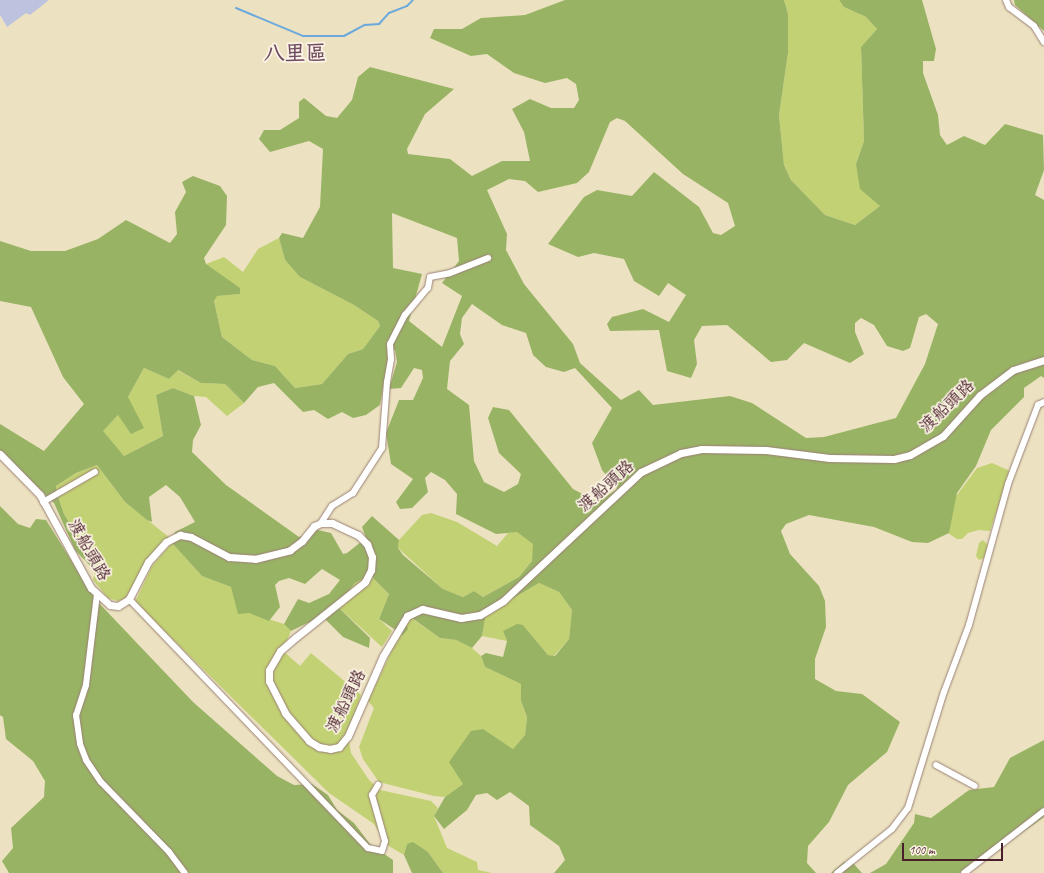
<!DOCTYPE html>
<meta charset="utf-8">
<style>
body{margin:0}
#map{position:relative;width:1044px;height:873px;overflow:hidden;background:#ece2c1;font-family:Caveat,"LXGW WenKai TC",sans-serif}
div>[style]{position:absolute}
.industrial>*{inset:0;background:#bdc3de}
.green>*{inset:0;background:#c2d173}
.forest>*{inset:0;background:#99b365}
.stream>*{height:2px;margin:-1px;padding:0 1px;transform-origin:1px;border-radius:1px;background:#6ba9dd}
.roads{filter:drop-shadow(0 0 1px #9b8076) drop-shadow(0 0 1px #9b8076)}
.minor>*{height:6px;margin:-3px;padding:0 3px;transform-origin:3px;border-radius:3px;background:#fff}
.tertiary>*{height:7px;margin:-3.5px;padding:0 3.5px;transform-origin:3.5px;border-radius:3.5px;background:#fff}
span{translate:-50% -50%;white-space:nowrap;text-align:center;line-height:1.15;-webkit-text-stroke:3.5px #fcf5e5;paint-order:stroke}
.street-label{font-size:17px;color:#4a1f2b}
.district-label{font-size:21px;color:#714c63;font-weight:700}
.scale{position:absolute;left:902px;top:843px;width:101px;height:18px;box-sizing:border-box;border:2px solid #4a1f2b;border-top:0;padding-left:5px;font-size:12px;line-height:14px;white-space:nowrap;color:#4a1f2b;-webkit-text-stroke:3px #fcf5e5;paint-order:stroke}
</style>
<div id="map">
<div class="industrial">
<div style="clip-path:polygon(0 0,49px 0,30px 15px,26px 13px,7px 27px,0 15px)"></div>
</div>
<div class="green">
<div style="clip-path:polygon(784px 0,839px 0,844px 7px,866px 17px,877px 29px,861px 47px,864px 141px,856px 164px,880px 206px,855px 225px,825px 215px,791px 180px,784px 165px,779px 115px,788px 53px,788px 14px)"></div>
<div style="clip-path:polygon(279px 238px,285px 260px,300px 277px,354px 305px,378px 321px,380px 326px,363px 349px,348px 354px,322px 384px,295px 388px,275px 366px,252px 360px,222px 337px,214px 301px,216px 296px,240px 294px,206px 264px,224px 257px,243px 272px,258px 249px)"></div>
<div style="clip-path:polygon(144px 368px,169px 379px,177px 370px,201px 383px,225px 384px,244px 403px,227px 416px,206px 397px,194px 396px,173px 388px,156px 395px,163px 436px,124px 456px,102px 431px,118px 415px)"></div>
<div style="clip-path:polygon(992px 463px,1010px 471px,990px 531px,979px 530px,968px 533px,962px 539px,957px 539px,948px 533px,951px 503px,977px 468px)"></div>
<div style="clip-path:polygon(97px 465px,125px 502px,170px 538px,125px 599px,118px 601px,108px 598px,93px 580px,96px 566px,64px 514px,56px 491px,56px 486px,76px 473px)"></div>
<div style="clip-path:polygon(431px 513px,457px 522px,497px 546px,508px 533px,516px 531px,534px 544px,532px 561px,519px 577px,483px 597px,474px 591px,463px 597px,443px 589px,398px 548px,399px 540px,422px 515px)"></div>
<div style="clip-path:polygon(983px 540px,988px 545px,984px 558px,979px 560px,976px 556px,979px 543px)"></div>
<div style="clip-path:polygon(172px 543px,202px 576px,231px 587px,249px 613px,284px 624px,291px 631px,283px 651px,300px 666px,311px 653px,361px 695px,348px 733px,351px 753px,369px 780px,380px 790px,431px 801px,438px 808px,434px 816px,447px 848px,477px 862px,478px 870px,492px 873px,443px 873px,428px 852px,407px 844px,404px 855px,387px 845px,374px 824px,329px 793px,135px 602px,152px 566px)"></div>
<div style="clip-path:polygon(370px 575px,389px 594px,379px 619px,392px 631px,382px 647px,337px 606px,355px 583px)"></div>
<div style="clip-path:polygon(539px 583px,559px 592px,572px 610px,569px 639px,554px 656px,548px 655px,523px 625px,503px 631px,507px 641px,482px 636px,486px 614px)"></div>
<div style="clip-path:polygon(408px 616px,440px 638px,456px 640px,472px 648px,481px 656px,485px 667px,521px 684px,521px 701px,527px 717px,525px 735px,513px 749px,483px 730px,463px 784px,445px 797px,434px 796px,379px 782px,363px 759px,359px 747px,374px 708px,368px 701px)"></div>
</div>
<div class="forest">
<div style="clip-path:polygon(evenodd,565px 0,784px 0,788px 14px,788px 53px,779px 115px,784px 165px,791px 180px,825px 215px,855px 225px,880px 206px,860px 189px,856px 164px,864px 141px,861px 47px,877px 29px,866px 17px,844px 7px,839px 0,922px 0,936px 49px,934px 61px,923px 61px,923px 73px,938px 115px,940px 135px,947px 145px,964px 136px,985px 145px,1005px 124px,1043px 135px,1044px 170px,1035px 195px,1044px 200px,1044px 378px,1041px 376px,1024px 388px,1024px 397px,991px 430px,976px 466px,957px 493px,949px 533px,928px 543px,912px 542px,874px 527px,809px 515px,786px 524px,781px 531px,790px 554px,819px 586px,825px 601px,826px 627px,815px 659px,815px 679px,836px 691px,862px 694px,900px 722px,887px 752px,848px 785px,829px 822px,808px 846px,807px 863px,816px 873px,554px 873px,565px 860px,559px 846px,530px 825px,529px 806px,510px 792px,497px 800px,487px 793px,476px 795px,467px 810px,444px 829px,434px 816px,445px 797px,463px 784px,449px 762px,471px 731px,483px 729px,513px 749px,525px 735px,527px 717px,521px 701px,521px 684px,485px 667px,481px 656px,486px 653px,503px 657px,507px 641px,503px 631px,517px 624px,523px 625px,548px 655px,555px 656px,569px 639px,572px 610px,559px 592px,539px 583px,486px 614px,482px 636px,472px 648px,456px 640px,440px 638px,409px 616px,405px 620px,408px 629px,403px 635px,379px 619px,389px 594px,370px 575px,355px 583px,337px 606px,370px 638px,369px 648px,343px 637px,322px 616px,291px 631px,284px 624px,298px 599px,309px 603px,329px 594px,340px 580px,322px 569px,305px 584px,289px 578px,279px 581px,275px 585px,280px 607px,269px 621px,249px 613px,238px 614px,231px 587px,202px 576px,172px 543px,175px 532px,195px 522px,180px 497px,166px 485px,149px 497px,152px 522px,147px 520px,125px 502px,97px 465px,76px 473px,56px 486px,56px 491px,64px 514px,96px 566px,95px 571px,75px 550px,54px 503px,0 451px,0 424px,44px 451px,84px 404px,63px 377px,31px 307px,0 301px,0 241px,31px 251px,65px 251px,98px 239px,126px 220px,170px 243px,177px 234px,175px 212px,186px 192px,182px 182px,193px 176px,220px 186px,227px 196px,226px 225px,204px 258px,206px 264px,240px 288px,240px 294px,217px 296px,214px 301px,222px 337px,252px 360px,275px 366px,295px 388px,322px 384px,348px 354px,363px 349px,380px 326px,378px 321px,354px 305px,300px 277px,285px 260px,279px 238px,282px 233px,303px 238px,320px 207px,323px 149px,309px 141px,270px 152px,259px 139px,264px 130px,280px 130px,299px 118px,299px 102px,304px 98px,326px 116px,337px 118px,352px 100px,358px 77px,370px 67px,454px 89px,425px 114px,407px 149px,408px 154px,450px 159px,472px 176px,502px 161px,530px 161px,524px 132px,512px 109px,530px 99px,551px 108px,574px 108px,579px 100px,576px 84px,567px 78px,545px 83px,514px 73px,487px 54px,471px 56px,430px 38px,434px 29px,462px 29px,481px 18px,525px 15px,565px 0,617px 118px,625px 121px,683px 174px,728px 203px,735px 226px,721px 235px,713px 233px,699px 207px,654px 172px,632px 196px,597px 190px,584px 197px,548px 244px,578px 257px,594px 253px,624px 259px,634px 281px,659px 296px,668px 283px,686px 295px,669px 322px,643px 309px,612px 317px,607px 324px,610px 331px,659px 330px,667px 371px,691px 378px,697px 364px,694px 340px,702px 326px,727px 325px,771px 362px,787px 360px,804px 343px,850px 363px,864px 354px,855px 332px,855px 323px,861px 318px,874px 325px,887px 346px,903px 351px,910px 348px,919px 317px,926px 314px,938px 324px,925px 364px,896px 418px,824px 437px,806px 438px,752px 403px,730px 396px,653px 405px,639px 390px,621px 400px,580px 363px,573px 344px,524px 284px,506px 250px,507px 234px,487px 190px,509px 179px,525px 181px,538px 192px,577px 183px,589px 172px,610px 122px,617px 118px,565px 0,392px 213px,457px 238px,459px 261px,442px 283px,462px 296px,442px 347px,409px 321px,422px 274px,393px 268px,392px 213px,565px 0,472px 304px,502px 325px,526px 333px,533px 355px,546px 367px,564px 372px,575px 368px,612px 408px,592px 443px,602px 470px,617px 489px,598px 502px,573px 489px,509px 410px,493px 407px,488px 418px,499px 453px,521px 474px,518px 484px,504px 492px,484px 482px,474px 461px,469px 405px,447px 389px,450px 361px,464px 344px,460px 334px,462px 318px,472px 304px,565px 0,390px 350px,395px 350px,397px 362px,389px 389px,401px 388px,414px 368px,422px 370px,423px 378px,413px 400px,399px 400px,386px 433px,391px 464px,413px 479px,396px 502px,400px 509px,412px 508px,428px 492px,425px 478px,431px 472px,445px 480px,457px 494px,456px 514px,496px 534px,517px 532px,533px 544px,532px 561px,519px 577px,483px 597px,474px 591px,463px 597px,443px 589px,403px 555px,398px 548px,399px 540px,372px 516px,362px 527px,366px 538px,347px 553px,343px 554px,331px 533px,318px 530px,299px 537px,226px 485px,192px 452px,193px 440px,201px 425px,194px 396px,173px 388px,156px 395px,163px 436px,124px 456px,103px 431px,118px 415px,131px 434px,144px 428px,128px 397px,144px 368px,169px 379px,178px 370px,201px 383px,225px 384px,244px 403px,258px 387px,274px 383px,303px 412px,314px 410px,328px 419px,342px 412px,353px 418px,366px 415px,380px 405px,390px 350px)"></div>
<div style="clip-path:polygon(1014px 0,1044px 0,1044px 31px,1015px 5px)"></div>
<div style="clip-path:polygon(0 506px,18px 524px,30px 528px,36px 519px,46px 520px,96px 600px,193px 702px,277px 776px,294px 785px,312px 784px,328px 795px,337px 810px,354px 823px,370px 844px,393px 860px,393px 873px,9px 873px,2px 861px,13px 848px,11px 828px,44px 797px,45px 781px,33px 761px,6px 739px,3px 717px,0 715px)"></div>
<div style="clip-path:polygon(1044px 740px,1044px 817px,966px 873px,870px 873px,886px 864px,914px 823px,915px 814px,931px 818px,969px 790px,994px 787px,1010px 758px)"></div>
<div style="clip-path:polygon(413px 842px,428px 852px,443px 873px,412px 873px,404px 855px,407px 844px)"></div>
<div style="clip-path:polygon(844px 862px,853px 863px,862px 873px,831px 873px)"></div>
</div>
<div class="stream">
<div style="left:236px;top:8px;width:73px;rotate:22.7deg"></div>
<div style="left:303px;top:36px;width:41px"></div>
<div style="left:344px;top:36px;width:24px;rotate:-28deg"></div>
<div style="left:365px;top:25px;width:14px;rotate:-4deg"></div>
<div style="left:379px;top:24px;width:15px;rotate:-48deg"></div>
<div style="left:389px;top:13px;width:19px;rotate:-21deg"></div>
<div style="left:407px;top:6px;width:8px;rotate:-45deg"></div>
</div>
<div class="roads">
<div class="minor">
<div style="left:1006px;top:0;width:8px;rotate:67deg"></div>
<div style="left:1009px;top:7px;width:31px;rotate:37deg"></div>
<div style="left:1034px;top:26px;width:19px;rotate:58deg"></div>
<div style="left:43px;top:502px;width:60px;rotate:-30deg"></div>
<div style="left:321px;top:523px;width:20px;rotate:-57deg"></div>
<div style="left:332px;top:506px;width:25px;rotate:-32deg"></div>
<div style="left:353px;top:493px;width:54px;rotate:-57.2deg"></div>
<div style="left:382px;top:448px;width:66px;rotate:-85.7deg"></div>
<div style="left:387px;top:382px;width:23px;rotate:-80deg"></div>
<div style="left:391px;top:359px;width:15px;rotate:-94deg"></div>
<div style="left:390px;top:344px;width:33px;rotate:-63deg"></div>
<div style="left:405px;top:315px;width:35px;rotate:-50deg"></div>
<div style="left:428px;top:288px;width:11px;rotate:-80deg"></div>
<div style="left:430px;top:277px;width:20px;rotate:-11deg"></div>
<div style="left:450px;top:273px;width:41px;rotate:-21.5deg"></div>
<div style="left:97px;top:594px;width:92px;rotate:96.9deg"></div>
<div style="left:86px;top:685px;width:32px;rotate:108deg"></div>
<div style="left:76px;top:715px;width:29px;rotate:82deg"></div>
<div style="left:80px;top:744px;width:17px;rotate:69deg"></div>
<div style="left:86px;top:760px;width:27px;rotate:56deg"></div>
<div style="left:101px;top:782px;width:98px;rotate:45.8deg"></div>
<div style="left:169px;top:852px;width:26px;rotate:53deg"></div>
<div style="left:129px;top:599px;width:345px;rotate:46.2deg"></div>
<div style="left:368px;top:848px;width:14px;rotate:12deg"></div>
<div style="left:382px;top:851px;width:10px;rotate:-73deg"></div>
<div style="left:385px;top:841px;width:48px;rotate:-105.8deg"></div>
<div style="left:372px;top:795px;width:12px;rotate:-59deg"></div>
<div style="left:936px;top:765px;width:44px;rotate:28.3deg"></div>
<div style="left:837px;top:873px;width:70px;rotate:-38.7deg"></div>
<div style="left:892px;top:829px;width:26px;rotate:-53deg"></div>
<div style="left:908px;top:808px;width:121px;rotate:-72.8deg"></div>
<div style="left:944px;top:692px;width:72px;rotate:-69.5deg"></div>
<div style="left:969px;top:625px;width:146px;rotate:-74.5deg"></div>
<div style="left:1008px;top:484px;width:85px;rotate:-69.2deg"></div>
<div style="left:1038px;top:405px;width:7px;rotate:-27deg"></div>
<div style="left:964px;top:873px;width:101px;rotate:-37.8deg"></div>
</div>
<div class="tertiary">
<div style="left:0;top:454px;width:57px;rotate:45.7deg"></div>
<div style="left:40px;top:495px;width:106px;rotate:61.3deg"></div>
<div style="left:91px;top:588px;width:25px;rotate:42deg"></div>
<div style="left:110px;top:605px;width:8px;rotate:7deg"></div>
<div style="left:118px;top:606px;width:13px;rotate:-32deg"></div>
<div style="left:129px;top:599px;width:42px;rotate:-62.8deg"></div>
<div style="left:148px;top:562px;width:27px;rotate:-48deg"></div>
<div style="left:166px;top:542px;width:16px;rotate:-27deg"></div>
<div style="left:180px;top:535px;width:11px;rotate:10deg"></div>
<div style="left:191px;top:537px;width:43px;rotate:27.8deg"></div>
<div style="left:229px;top:557px;width:26px;rotate:4deg"></div>
<div style="left:255px;top:559px;width:36px;rotate:-14deg"></div>
<div style="left:290px;top:550px;width:15px;rotate:-37deg"></div>
<div style="left:302px;top:541px;width:19px;rotate:-51deg"></div>
<div style="left:314px;top:526px;width:8px;rotate:-23deg"></div>
<div style="left:321px;top:523px;width:11px"></div>
<div style="left:332px;top:523px;width:29px;rotate:25deg"></div>
<div style="left:358px;top:535px;width:13px;rotate:45deg"></div>
<div style="left:367px;top:544px;width:14px;rotate:69deg"></div>
<div style="left:372px;top:557px;width:13px;rotate:94deg"></div>
<div style="left:371px;top:570px;width:13px;rotate:117deg"></div>
<div style="left:365px;top:582px;width:88px;rotate:141.4deg"></div>
<div style="left:296px;top:637px;width:21px;rotate:139deg"></div>
<div style="left:280px;top:651px;width:22px;rotate:120deg"></div>
<div style="left:269px;top:670px;width:11px;rotate:90deg"></div>
<div style="left:269px;top:681px;width:36px;rotate:63deg"></div>
<div style="left:285px;top:713px;width:37px;rotate:49deg"></div>
<div style="left:309px;top:741px;width:12px;rotate:31deg"></div>
<div style="left:319px;top:747px;width:11px;rotate:10deg"></div>
<div style="left:330px;top:749px;width:9px;rotate:-13deg"></div>
<div style="left:339px;top:747px;width:14px;rotate:-51deg"></div>
<div style="left:348px;top:736px;width:87px;rotate:-66.4deg"></div>
<div style="left:383px;top:656px;width:47px;rotate:-59deg"></div>
<div style="left:407px;top:616px;width:17px;rotate:-25deg"></div>
<div style="left:422px;top:609px;width:40px;rotate:13deg"></div>
<div style="left:461px;top:618px;width:19px;rotate:-9deg"></div>
<div style="left:480px;top:615px;width:27px;rotate:-31deg"></div>
<div style="left:503px;top:601px;width:189px;rotate:-43.1deg"></div>
<div style="left:641px;top:472px;width:44px;rotate:-25.4deg"></div>
<div style="left:681px;top:453px;width:21px;rotate:-11deg"></div>
<div style="left:702px;top:449px;width:64px;rotate:0.9deg"></div>
<div style="left:766px;top:450px;width:64px;rotate:7.1deg"></div>
<div style="left:830px;top:458px;width:64px;rotate:0.9deg"></div>
<div style="left:894px;top:459px;width:16px;rotate:-14deg"></div>
<div style="left:910px;top:455px;width:38px;rotate:-30deg"></div>
<div style="left:943px;top:436px;width:55px;rotate:-47.9deg"></div>
<div style="left:980px;top:395px;width:41px;rotate:-37.1deg"></div>
<div style="left:1013px;top:370px;width:33px;rotate:-18deg"></div>
</div>
</div>
<div class="street-label">
<span style="left:947px;top:406px;rotate:-44deg">渡船頭路</span>
<span style="left:606px;top:486px;rotate:-42deg">渡船頭路</span>
<span style="left:89px;top:550px;rotate:60deg">渡船頭路</span>
<span style="left:346px;top:701px;rotate:-64deg">渡船頭路</span>
</div>
<div class="district-label">
<span style="left:295px;top:53px">八里區</span>
</div>
<div class="scale">100 m</div>
</div>
